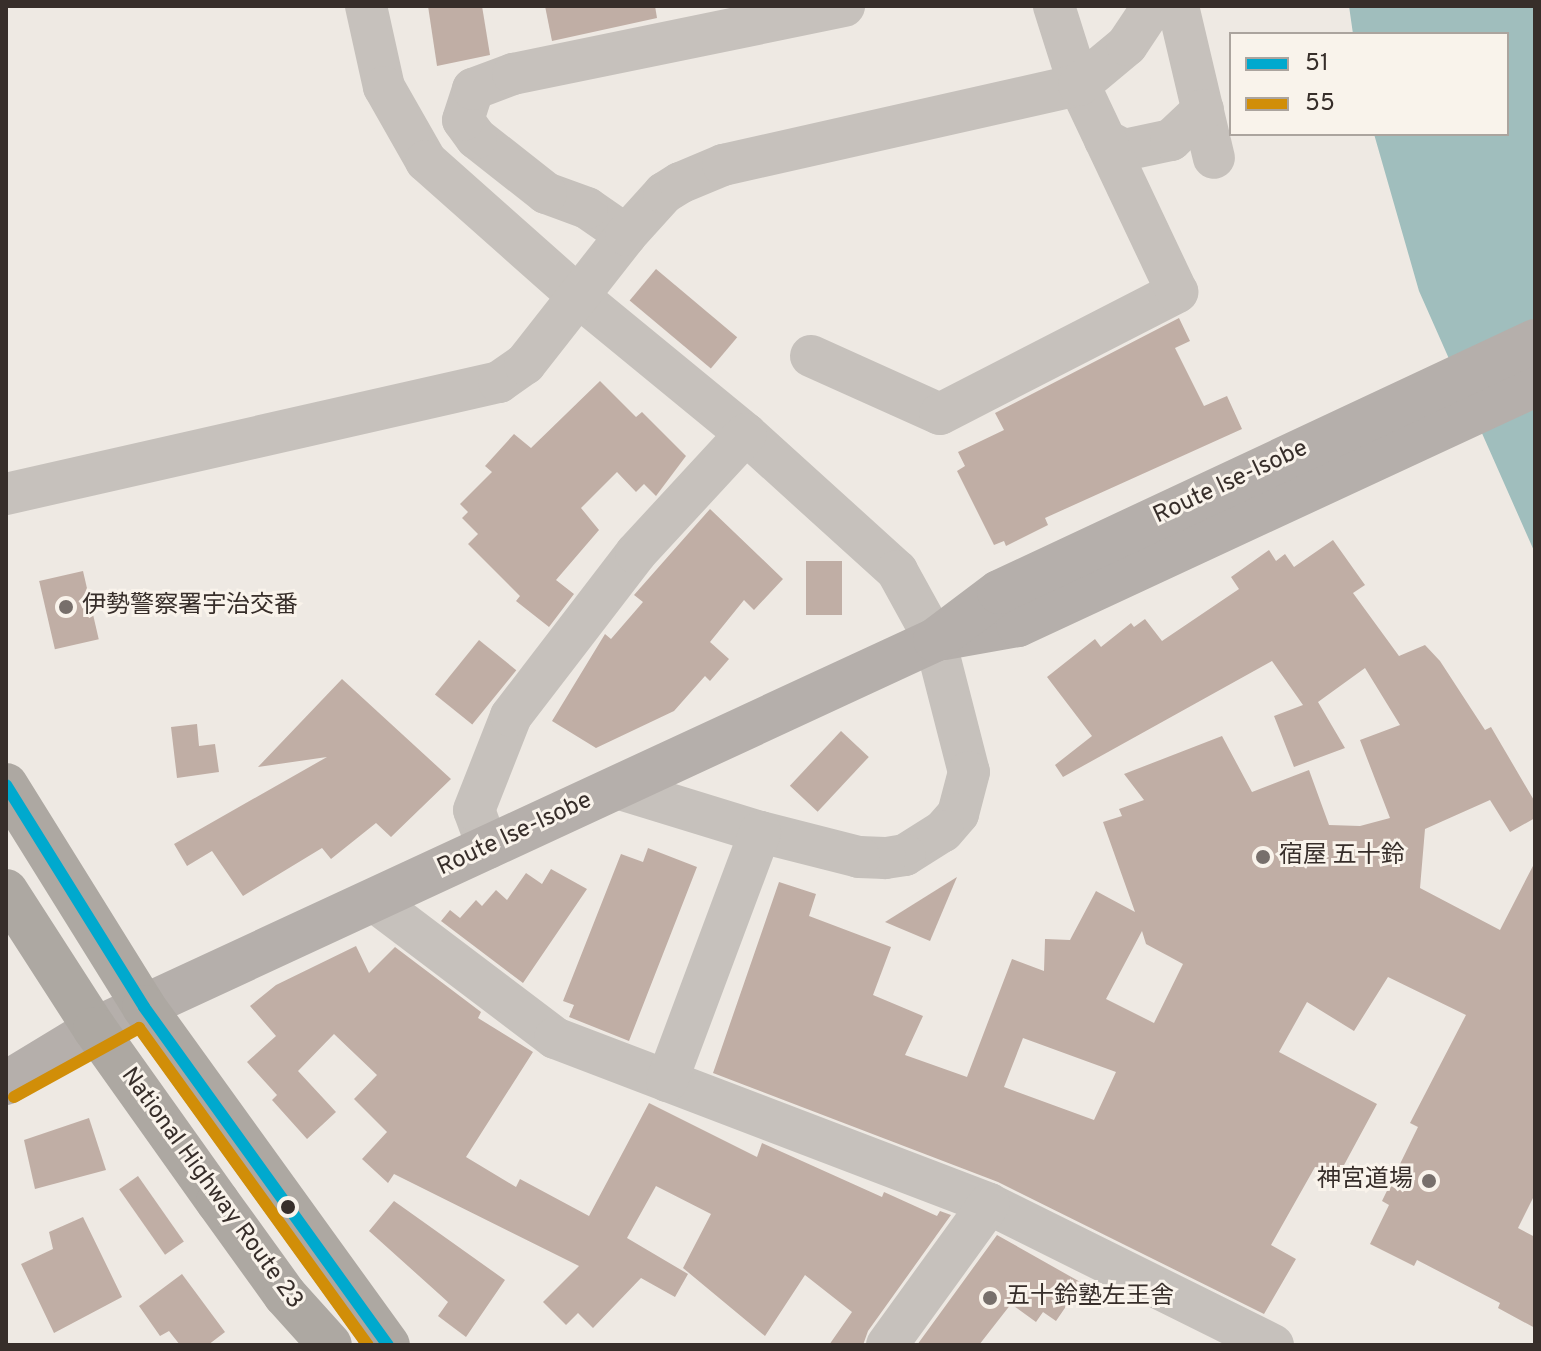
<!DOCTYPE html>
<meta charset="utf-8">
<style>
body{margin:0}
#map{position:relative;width:1541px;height:1351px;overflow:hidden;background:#eee9e3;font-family:Overpass,"Noto Sans JP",sans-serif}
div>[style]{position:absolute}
.water>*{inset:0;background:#a0bebd}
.building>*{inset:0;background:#c0aea5;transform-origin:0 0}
.minor>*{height:42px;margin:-21px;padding:0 21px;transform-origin:21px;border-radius:21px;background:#c6c1bc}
.major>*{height:44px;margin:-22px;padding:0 22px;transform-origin:22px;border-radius:22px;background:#b5afab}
.highway>*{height:44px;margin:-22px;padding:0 22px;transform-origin:22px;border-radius:22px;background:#ada8a2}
.bus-1>*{height:12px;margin:-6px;padding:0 6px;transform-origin:6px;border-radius:6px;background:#00a9ce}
.bus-2>*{height:12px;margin:-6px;padding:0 6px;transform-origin:6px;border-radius:6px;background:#d18e08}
.dots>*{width:22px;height:22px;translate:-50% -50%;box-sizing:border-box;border:4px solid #f9f3eb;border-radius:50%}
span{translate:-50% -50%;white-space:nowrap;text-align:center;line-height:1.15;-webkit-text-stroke:6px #f9f3eb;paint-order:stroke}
.street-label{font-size:24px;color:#372e2a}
.poi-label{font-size:24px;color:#372e2a}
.left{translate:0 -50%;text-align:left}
.right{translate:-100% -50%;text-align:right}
.frame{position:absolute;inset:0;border:8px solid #372e2a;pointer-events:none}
.legend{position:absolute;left:1229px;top:32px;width:280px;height:104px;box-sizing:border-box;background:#f9f3eb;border:2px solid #aba49e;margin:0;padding:10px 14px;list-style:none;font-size:24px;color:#372e2a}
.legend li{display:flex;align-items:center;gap:16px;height:40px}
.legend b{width:40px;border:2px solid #aba49e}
</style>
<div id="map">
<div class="water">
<div style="clip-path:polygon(1349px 6px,1535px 6px,1535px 553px,1419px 291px,1374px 134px,1507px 134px,1507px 34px,1353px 34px)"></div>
</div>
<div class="building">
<div style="clip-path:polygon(428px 6px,482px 6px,490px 55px,437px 66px)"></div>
<div style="clip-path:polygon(545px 6px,655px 6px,657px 18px,552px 41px)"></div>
<div style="left:656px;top:269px;width:106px;height:41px;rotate:40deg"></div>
<div style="clip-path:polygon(1179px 318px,1190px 341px,1175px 348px,1204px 406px,1227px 396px,1242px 429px,1045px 518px,1048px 525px,1006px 546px,1004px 541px,994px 545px,957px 471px,965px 466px,958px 452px,1004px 430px,995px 413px)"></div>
<div style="clip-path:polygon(600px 381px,636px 417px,642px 412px,686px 456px,656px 496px,644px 484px,636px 492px,617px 472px,581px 508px,599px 530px,556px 580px,574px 594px,549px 627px,516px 601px,520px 596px,468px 544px,478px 534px,462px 518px,468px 512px,460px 504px,492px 472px,485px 466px,514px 434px,531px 448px)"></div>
<div style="clip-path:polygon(710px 509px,783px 579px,754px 610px,744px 600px,710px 642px,729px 659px,710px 681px,705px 676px,674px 711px,596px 748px,552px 721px,605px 634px,611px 639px,643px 602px,634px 595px)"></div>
<div style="clip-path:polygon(evenodd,1333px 540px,1365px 585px,1353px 593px,1399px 656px,1425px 645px,1440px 661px,1485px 730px,1491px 727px,1535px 802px,1535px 818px,1510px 832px,1490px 800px,1425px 829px,1420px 888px,1500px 930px,1535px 862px,1535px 1194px,1518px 1228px,1535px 1237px,1535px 1328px,1498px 1308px,1500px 1303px,1417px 1260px,1414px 1266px,1370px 1244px,1389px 1205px,1382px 1201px,1418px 1127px,1410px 1123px,1466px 1015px,1388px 977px,1354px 1031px,1307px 1002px,1279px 1052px,1377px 1104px,1337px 1178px,1315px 1167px,1271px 1245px,1296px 1259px,1264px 1314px,998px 1182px,713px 1073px,779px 882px,816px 894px,809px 916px,891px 947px,873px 995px,923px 1016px,905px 1055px,967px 1077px,1012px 959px,1044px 971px,1045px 939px,1070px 940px,1096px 891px,1135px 912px,1103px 822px,1122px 816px,1119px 809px,1144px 800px,1124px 774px,1222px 736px,1252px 792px,1309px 770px,1329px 825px,1360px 826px,1390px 818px,1360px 740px,1400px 725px,1365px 668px,1318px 702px,1345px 748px,1294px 767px,1274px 716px,1303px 705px,1272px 661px,1063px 777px,1055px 765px,1092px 736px,1047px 677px,1095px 639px,1101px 647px,1131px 623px,1134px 627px,1145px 619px,1162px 641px,1239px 589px,1231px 577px,1269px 550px,1276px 561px,1285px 554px,1294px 567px,1333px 540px,1142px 931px,1146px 944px,1183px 964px,1154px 1023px,1106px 999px,1142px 931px,1333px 540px,1023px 1038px,1116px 1072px,1094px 1120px,1004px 1087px,1023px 1038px)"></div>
<div style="left:806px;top:561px;width:36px;height:54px"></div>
<div style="left:83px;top:571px;width:70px;height:45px;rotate:77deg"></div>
<div style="left:479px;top:640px;width:48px;height:70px;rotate:39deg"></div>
<div style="clip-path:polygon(342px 679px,451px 779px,391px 837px,376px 823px,331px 859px,322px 848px,243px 896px,212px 851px,187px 866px,174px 844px,327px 757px,258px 767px)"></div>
<div style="clip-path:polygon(197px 724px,199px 746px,215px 744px,219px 772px,177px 778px,171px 727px)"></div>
<div style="left:841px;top:731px;width:38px;height:75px;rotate:43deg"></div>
<div style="clip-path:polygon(648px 848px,697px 867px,629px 1041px,569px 1017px,574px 1005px,563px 1001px,621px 854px,643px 862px)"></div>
<div style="clip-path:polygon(551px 869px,587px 889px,523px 983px,441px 921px,450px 910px,460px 918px,476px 900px,482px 906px,496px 890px,507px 900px,526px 873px,542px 884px)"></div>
<div style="clip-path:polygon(957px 877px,930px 941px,885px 922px)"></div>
<div style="clip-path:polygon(356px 946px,369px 973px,395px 947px,481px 1012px,478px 1018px,533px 1052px,466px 1157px,516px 1187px,520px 1179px,589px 1216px,649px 1103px,757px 1157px,762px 1143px,882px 1197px,884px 1192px,937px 1216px,940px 1211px,951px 1215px,868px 1331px,863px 1345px,829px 1345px,852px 1312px,805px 1275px,765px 1336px,683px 1268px,711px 1214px,656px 1186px,627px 1238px,688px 1274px,675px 1297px,641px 1278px,593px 1328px,578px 1313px,566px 1325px,543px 1302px,579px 1266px,394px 1174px,388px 1183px,362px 1159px,387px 1132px,354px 1099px,377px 1075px,334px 1034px,298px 1071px,336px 1112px,307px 1139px,272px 1100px,277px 1095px,247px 1062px,276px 1036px,250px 1006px,276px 985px)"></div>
<div style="clip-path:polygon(89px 1118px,106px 1170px,35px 1189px,24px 1140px)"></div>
<div style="left:138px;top:1176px;width:80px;height:23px;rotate:55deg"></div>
<div style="clip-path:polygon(394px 1201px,505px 1280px,466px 1337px,438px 1316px,448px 1302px,369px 1231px)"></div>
<div style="clip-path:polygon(83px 1217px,122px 1297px,54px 1333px,21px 1264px,53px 1249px,49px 1232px)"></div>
<div style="clip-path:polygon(997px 1235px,1082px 1283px,1056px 1321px,1043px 1312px,1036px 1322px,1011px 1304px,979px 1345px,917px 1345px)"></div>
<div style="clip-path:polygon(182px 1274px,225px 1332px,208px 1345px,180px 1345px,169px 1331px,160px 1336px,139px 1306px)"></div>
</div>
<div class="minor">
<div style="left:366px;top:6px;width:83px;rotate:77.5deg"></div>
<div style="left:384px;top:87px;width:85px;rotate:60.4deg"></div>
<div style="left:426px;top:161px;width:205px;rotate:41.6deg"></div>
<div style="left:579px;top:297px;width:216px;rotate:39.4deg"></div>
<div style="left:746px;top:434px;width:204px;rotate:42.2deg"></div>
<div style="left:897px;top:571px;width:79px;rotate:61.2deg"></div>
<div style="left:935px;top:640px;width:136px;rotate:75.6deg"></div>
<div style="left:969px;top:772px;width:43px;rotate:104.7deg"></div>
<div style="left:958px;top:814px;width:23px;rotate:131deg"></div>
<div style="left:943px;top:831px;width:45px;rotate:147.7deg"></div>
<div style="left:905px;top:855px;width:20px;rotate:171deg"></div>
<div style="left:885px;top:858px;width:26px;rotate:-178deg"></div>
<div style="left:859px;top:857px;width:102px;rotate:-165.8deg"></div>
<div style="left:760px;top:832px;width:150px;rotate:-162.9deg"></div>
<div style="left:1178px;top:6px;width:156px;rotate:76.7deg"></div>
<div style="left:1105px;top:140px;width:21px;rotate:28deg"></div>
<div style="left:1124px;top:150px;width:48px;rotate:-12deg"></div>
<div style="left:1171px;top:140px;width:44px;rotate:-43.2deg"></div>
<div style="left:626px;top:235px;width:47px;rotate:-145.3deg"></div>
<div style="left:587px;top:208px;width:44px;rotate:-159.9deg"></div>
<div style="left:546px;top:193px;width:89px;rotate:-141.8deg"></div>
<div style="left:476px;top:138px;width:22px;rotate:-126deg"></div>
<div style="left:463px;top:120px;width:33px;rotate:-72deg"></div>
<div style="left:473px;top:89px;width:43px;rotate:-20.6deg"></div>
<div style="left:513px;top:74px;width:338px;rotate:-11.6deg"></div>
<div style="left:811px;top:356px;width:141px;rotate:24.2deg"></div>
<div style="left:940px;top:414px;width:267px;rotate:-27.2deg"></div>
<div style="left:1177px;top:292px;width:229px;rotate:-115.3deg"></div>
<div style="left:1079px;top:85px;width:83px;rotate:-107.6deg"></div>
<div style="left:6px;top:494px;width:506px;rotate:-12.8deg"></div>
<div style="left:499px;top:382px;width:32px;rotate:-35deg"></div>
<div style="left:525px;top:364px;width:164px;rotate:-51.9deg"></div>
<div style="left:626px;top:235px;width:57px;rotate:-47.9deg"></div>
<div style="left:664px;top:193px;width:19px;rotate:-32deg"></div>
<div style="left:680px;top:183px;width:47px;rotate:-22.7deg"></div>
<div style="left:723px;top:165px;width:365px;rotate:-12.7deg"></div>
<div style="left:1079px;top:85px;width:62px;rotate:-39.8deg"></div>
<div style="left:1127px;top:45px;width:47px;rotate:-56.3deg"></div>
<div style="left:488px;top:848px;width:40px;rotate:-110.2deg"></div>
<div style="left:474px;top:810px;width:101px;rotate:-68.5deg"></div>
<div style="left:511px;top:716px;width:205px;rotate:-52.5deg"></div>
<div style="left:636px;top:553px;width:162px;rotate:-47.3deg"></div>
<div style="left:374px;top:901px;width:227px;rotate:37.1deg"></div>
<div style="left:555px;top:1038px;width:465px;rotate:20.9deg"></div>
<div style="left:989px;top:1204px;width:317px;rotate:26.4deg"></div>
<div style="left:667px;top:1081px;width:266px;rotate:-69.5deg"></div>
<div style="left:887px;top:1345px;width:174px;rotate:-54.1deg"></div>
</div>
<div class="major">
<div style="left:944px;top:638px;width:75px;rotate:-10deg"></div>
<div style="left:1018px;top:625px;width:570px;rotate:-24.9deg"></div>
<div style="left:6px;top:1083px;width:104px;rotate:-31.2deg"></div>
<div style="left:95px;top:1029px;width:926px;rotate:-24.85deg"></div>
<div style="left:935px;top:640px;width:80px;rotate:-36.9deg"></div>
<div style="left:999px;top:592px;width:592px;rotate:-25.09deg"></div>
</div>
<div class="highway">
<div style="left:6px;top:785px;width:261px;rotate:58.1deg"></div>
<div style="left:144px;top:1007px;width:417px;rotate:54.2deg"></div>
<div style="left:6px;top:891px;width:164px;rotate:57.2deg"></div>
<div style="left:95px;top:1029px;width:212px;rotate:54.6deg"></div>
<div style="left:218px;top:1202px;width:115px;rotate:54.2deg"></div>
<div style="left:285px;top:1295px;width:67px;rotate:48deg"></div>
</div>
<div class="bus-1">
<div style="left:6px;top:785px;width:261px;rotate:58.1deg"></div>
<div style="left:144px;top:1007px;width:417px;rotate:54.2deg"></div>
</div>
<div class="bus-2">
<div style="left:14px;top:1097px;width:143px;rotate:-28.9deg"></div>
<div style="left:139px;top:1028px;width:391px;rotate:54.2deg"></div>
</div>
<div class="dots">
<div style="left:66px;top:607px;background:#776f6b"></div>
<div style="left:1263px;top:857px;background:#776f6b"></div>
<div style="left:1429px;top:1181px;background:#776f6b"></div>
<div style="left:288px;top:1207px;background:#372e2a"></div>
<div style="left:990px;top:1298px;background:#776f6b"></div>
</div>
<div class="street-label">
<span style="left:1231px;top:483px;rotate:-25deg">Route Ise-Isobe</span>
<span style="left:515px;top:835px;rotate:-25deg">Route Ise-Isobe</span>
<span style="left:211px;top:1189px;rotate:54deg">National Highway Route 23</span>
</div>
<div class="poi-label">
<span class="left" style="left:82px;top:607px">伊勢警察署宇治交番</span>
<span class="left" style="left:1279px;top:857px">宿屋 五十鈴</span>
<span class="right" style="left:1413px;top:1181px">神宮道場</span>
<span class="left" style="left:1006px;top:1298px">五十鈴塾左王舎</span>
</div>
<div class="frame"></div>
<ul class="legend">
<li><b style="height:10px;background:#00a9ce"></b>51</li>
<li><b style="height:10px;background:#d18e08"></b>55</li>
</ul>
</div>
